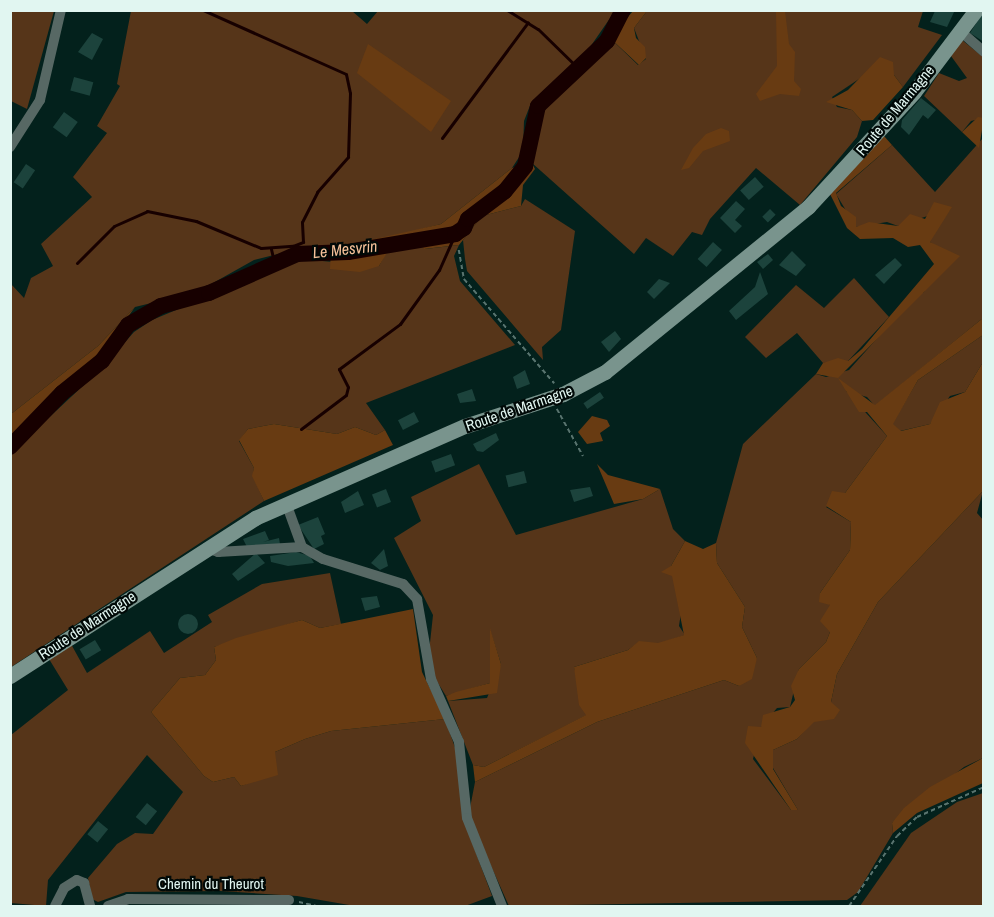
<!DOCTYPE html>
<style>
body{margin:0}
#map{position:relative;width:994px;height:917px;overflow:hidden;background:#03211c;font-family:"Archivo Narrow",sans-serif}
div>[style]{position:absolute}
.green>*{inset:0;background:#563519}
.forest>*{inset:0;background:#683b12}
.stream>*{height:3px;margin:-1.5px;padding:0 1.5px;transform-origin:1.5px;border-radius:1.5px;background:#170000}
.river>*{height:16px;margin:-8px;padding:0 8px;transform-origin:8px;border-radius:8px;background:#170000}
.building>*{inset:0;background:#1c433c;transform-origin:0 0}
.round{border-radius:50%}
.path>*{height:1.5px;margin-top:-0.75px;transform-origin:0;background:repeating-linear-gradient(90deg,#59746f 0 4.5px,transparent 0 7.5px)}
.minor>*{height:10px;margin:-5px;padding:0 5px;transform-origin:5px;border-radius:5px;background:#576864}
.secondary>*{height:15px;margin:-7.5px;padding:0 7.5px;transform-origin:7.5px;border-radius:7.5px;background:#79948d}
span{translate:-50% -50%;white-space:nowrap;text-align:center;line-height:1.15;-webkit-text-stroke:4.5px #000907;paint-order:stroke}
.street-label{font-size:15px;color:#e1f6f1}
.water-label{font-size:16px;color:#f5c199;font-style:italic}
.frame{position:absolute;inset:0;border:12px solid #e1f6f1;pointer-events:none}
</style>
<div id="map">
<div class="green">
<div style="clip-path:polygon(10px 11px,54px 11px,27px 109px,11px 101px)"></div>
<div style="clip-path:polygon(131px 11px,352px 11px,367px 24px,378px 11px,615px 11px,579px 63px,531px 103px,524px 121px,523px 151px,512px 168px,441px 224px,356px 246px,310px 246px,254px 260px,197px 292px,135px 307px,98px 346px,11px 414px,11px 284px,24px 298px,31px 278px,53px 266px,41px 244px,92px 197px,73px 177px,107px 133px,97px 126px,120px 86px,117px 84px)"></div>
<div style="clip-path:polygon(647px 11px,923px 11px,918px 27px,942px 35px,903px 87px,894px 75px,868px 73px,832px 97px,837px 107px,852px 110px,862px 121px,857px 137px,800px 205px,756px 168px,710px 219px,702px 235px,692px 232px,673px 256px,646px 238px,634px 254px,532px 163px,542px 113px,610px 38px,638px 65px,646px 59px,634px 28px)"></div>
<div style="clip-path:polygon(962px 40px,983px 57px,983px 118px,971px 121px,962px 132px,924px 96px,939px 73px,959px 81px,967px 78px,951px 56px)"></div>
<div style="clip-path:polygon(983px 138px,983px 318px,875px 406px,867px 397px,846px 391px,887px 436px,845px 493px,826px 507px,851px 522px,850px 550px,820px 593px,830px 605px,830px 632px,826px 642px,799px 669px,790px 707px,777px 708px,761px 727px,753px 759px,791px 810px,798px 810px,773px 768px,773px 750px,797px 739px,831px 702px,837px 674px,878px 602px,983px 491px,977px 513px,984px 521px,983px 758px,964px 767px,892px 823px,893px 833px,858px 892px,847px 900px,509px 906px,473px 826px,470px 808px,475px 782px,597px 722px,724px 680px,739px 686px,757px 658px,742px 627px,745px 607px,717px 563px,716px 543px,743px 444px,816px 374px,826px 377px,849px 370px,913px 298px,924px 292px,941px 250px,930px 242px,931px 235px,951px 208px,898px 226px,887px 222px,856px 227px,836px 194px,892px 145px,935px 192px)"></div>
<div style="clip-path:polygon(525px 199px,575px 231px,561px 330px,542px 347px,543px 360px,467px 271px,465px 259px,463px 240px,482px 216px,521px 206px)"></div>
<div style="clip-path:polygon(422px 245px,425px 249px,459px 245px,454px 256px,460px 281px,515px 345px,366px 403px,385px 430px,376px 435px,355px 427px,337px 434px,274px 424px,248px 429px,239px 441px,254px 468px,253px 476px,264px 501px,11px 667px,11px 453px,102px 368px,134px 332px,152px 320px,299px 259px,379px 266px,386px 253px)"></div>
<div style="clip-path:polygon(854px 278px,889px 317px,848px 361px,823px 363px,797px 333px,766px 358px,745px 337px,796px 285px,824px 308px)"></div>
<div style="clip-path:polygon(983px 335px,983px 362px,965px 392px,950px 396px,930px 424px,900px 431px,892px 424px,918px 380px)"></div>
<div style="clip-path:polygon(479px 464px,516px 535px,643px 499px,660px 489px,673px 529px,685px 541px,671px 566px,682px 606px,679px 626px,685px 635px,658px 644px,639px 642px,628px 650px,574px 667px,587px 715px,484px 767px,473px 765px,448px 701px,487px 698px,501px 664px,490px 630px,490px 683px,446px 696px,433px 675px,429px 652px,433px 615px,394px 538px,421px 521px,411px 497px)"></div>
<div style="clip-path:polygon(330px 573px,341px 624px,320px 628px,302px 620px,214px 647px,216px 660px,205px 675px,180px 678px,151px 712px,204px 776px,213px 782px,234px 777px,241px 786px,251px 782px,275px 752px,305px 739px,331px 731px,445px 719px,458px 756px,466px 826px,492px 896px,465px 906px,355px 906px,297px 896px,220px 891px,126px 892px,98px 902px,92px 899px,88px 878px,117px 844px,135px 833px,153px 834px,183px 792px,147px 755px,48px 880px,46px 906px,11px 903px,11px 735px,68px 690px,49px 659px,71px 644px,87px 673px,150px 631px,164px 653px,212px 622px,208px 615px,262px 584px)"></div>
<div style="clip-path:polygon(983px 793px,983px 906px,860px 906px,911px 833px,957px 802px)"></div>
</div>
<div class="forest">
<div style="clip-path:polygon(633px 11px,647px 11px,634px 28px,636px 38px,645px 47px,646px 58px,639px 65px,610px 38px)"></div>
<div style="clip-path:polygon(785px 11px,789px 44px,795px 52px,794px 81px,801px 89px,799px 96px,780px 94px,760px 101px,756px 94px,777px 66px,776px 12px)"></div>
<div style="clip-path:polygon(368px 44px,451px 101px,431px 132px,357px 73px)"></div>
<div style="clip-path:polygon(880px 57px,893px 62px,894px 75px,903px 87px,873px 120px,862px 121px,852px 110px,826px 102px,848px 90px)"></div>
<div style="clip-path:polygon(978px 117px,984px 118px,979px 148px,962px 132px)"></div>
<div style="clip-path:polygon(721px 128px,729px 131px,730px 141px,703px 151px,689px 168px,681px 170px,693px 148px,706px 134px)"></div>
<div style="clip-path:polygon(884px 136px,892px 145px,836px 193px,841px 206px,856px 217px,856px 227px,869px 222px,898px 226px,910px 214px,925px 219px,934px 202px,952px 207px,930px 242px,960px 256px,838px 378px,875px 405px,983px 318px,983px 335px,918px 380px,893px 424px,901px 431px,930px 424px,940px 402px,965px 392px,983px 362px,983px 491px,878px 602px,837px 674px,831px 702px,840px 710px,834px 719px,814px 722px,797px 739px,773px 750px,773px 769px,798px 810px,791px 810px,745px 743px,748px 726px,761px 727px,763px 715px,790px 707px,795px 700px,791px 686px,799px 669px,826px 642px,830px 632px,820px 621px,830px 605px,819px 602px,820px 593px,850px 550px,851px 522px,826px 506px,832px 491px,845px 493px,887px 436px,867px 412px,859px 412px,838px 378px,816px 374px,823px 363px,838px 358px,848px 361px,862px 349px,934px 264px,920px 245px,908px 247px,893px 238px,860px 239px,847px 228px,830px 194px)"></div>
<div style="clip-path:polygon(532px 163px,535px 169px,523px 185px,521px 206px,482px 216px,459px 245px,424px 249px,422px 245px,387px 253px,379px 266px,360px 272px,330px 269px,331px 249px,441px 224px,512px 168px)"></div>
<div style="clip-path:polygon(135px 307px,99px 357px,66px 382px,11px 453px,11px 414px,98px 346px)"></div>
<div style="clip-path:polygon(592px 416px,607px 420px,610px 426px,600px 433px,603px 441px,587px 444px,578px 432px)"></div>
<div style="clip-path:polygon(274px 424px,337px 434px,355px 427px,376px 435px,385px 430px,393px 445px,264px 501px,252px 476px,254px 468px,239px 440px,248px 429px)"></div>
<div style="clip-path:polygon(597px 464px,608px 475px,660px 489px,643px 499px,614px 504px)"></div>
<div style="clip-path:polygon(685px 541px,703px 549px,716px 543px,717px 563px,745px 607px,742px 627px,757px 658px,752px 679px,739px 686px,724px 680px,597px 722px,475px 782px,473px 765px,484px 767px,586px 715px,579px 705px,574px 667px,628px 650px,639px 641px,658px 643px,684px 635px,672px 576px,661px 572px,671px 566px)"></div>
<div style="clip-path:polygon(413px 609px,422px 672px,445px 719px,331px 731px,305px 739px,275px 752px,278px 775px,241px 786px,234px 777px,213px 782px,204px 776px,151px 712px,180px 678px,205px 675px,216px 660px,214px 647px,236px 638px,302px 620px,320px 628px)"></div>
<div style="clip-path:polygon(490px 628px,501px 664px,497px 693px,448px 701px,446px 696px,456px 692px,490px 683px)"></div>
<div style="clip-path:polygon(983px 758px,983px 783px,917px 813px,893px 833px,892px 823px,904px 808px,930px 787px)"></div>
</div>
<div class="stream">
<div style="left:507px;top:10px;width:36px;rotate:32deg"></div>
<div style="left:538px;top:29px;width:59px;rotate:44.3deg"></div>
<div style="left:442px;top:138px;width:144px;rotate:-53.4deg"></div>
<div style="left:271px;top:249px;width:13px;rotate:77deg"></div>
<div style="left:77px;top:263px;width:52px;rotate:-45deg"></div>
<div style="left:114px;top:226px;width:36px;rotate:-24deg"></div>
<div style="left:147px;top:211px;width:50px;rotate:11.5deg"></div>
<div style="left:196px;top:221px;width:70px;rotate:22.6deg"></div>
<div style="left:261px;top:248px;width:32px;rotate:-4deg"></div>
<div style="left:293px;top:246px;width:11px;rotate:-22deg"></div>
<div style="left:303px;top:242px;width:20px;rotate:-93deg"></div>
<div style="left:302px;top:222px;width:34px;rotate:-63deg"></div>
<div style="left:317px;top:192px;width:47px;rotate:-48.5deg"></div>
<div style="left:348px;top:157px;width:64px;rotate:-88.2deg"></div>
<div style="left:350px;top:93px;width:19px;rotate:-102deg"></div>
<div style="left:346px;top:74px;width:157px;rotate:-155.9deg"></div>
<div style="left:301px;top:429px;width:56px;rotate:-37.1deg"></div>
<div style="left:346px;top:395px;width:8px;rotate:-76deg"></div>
<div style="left:348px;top:387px;width:20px;rotate:-117deg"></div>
<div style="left:339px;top:369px;width:76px;rotate:-36.4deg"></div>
<div style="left:400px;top:324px;width:67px;rotate:-54.2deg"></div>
<div style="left:439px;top:270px;width:39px;rotate:-66deg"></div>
</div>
<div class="river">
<div style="left:10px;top:447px;width:75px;rotate:-46.1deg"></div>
<div style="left:62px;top:393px;width:51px;rotate:-38.7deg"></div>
<div style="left:102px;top:361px;width:44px;rotate:-54.2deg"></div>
<div style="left:128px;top:325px;width:38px;rotate:-30deg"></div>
<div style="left:161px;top:306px;width:50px;rotate:-15.2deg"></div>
<div style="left:209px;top:293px;width:96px;rotate:-23.9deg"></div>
<div style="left:297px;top:254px;width:51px;rotate:-2.2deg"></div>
<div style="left:348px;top:252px;width:109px;rotate:-9.5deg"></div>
<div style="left:455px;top:234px;width:11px;rotate:-34deg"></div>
<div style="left:464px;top:228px;width:10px;rotate:-66deg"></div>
<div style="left:468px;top:219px;width:46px;rotate:-37.1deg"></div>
<div style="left:505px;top:191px;width:32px;rotate:-51deg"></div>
<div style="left:525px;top:166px;width:61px;rotate:-77.8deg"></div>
<div style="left:538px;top:106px;width:95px;rotate:-43.3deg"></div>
<div style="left:607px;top:41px;width:35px;rotate:-63deg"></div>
</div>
<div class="building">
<div style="clip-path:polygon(955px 10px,947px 27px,930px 22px,935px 11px)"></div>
<div style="clip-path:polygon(984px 11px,984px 42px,970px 33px)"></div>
<div style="clip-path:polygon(92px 33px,103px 39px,92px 60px,78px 52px)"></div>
<div style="left:74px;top:77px;width:20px;height:14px;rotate:15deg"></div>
<div style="clip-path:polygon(921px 98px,936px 110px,928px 119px,923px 115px,909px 135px,901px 127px,902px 120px)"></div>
<div style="left:64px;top:112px;width:17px;height:19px;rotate:36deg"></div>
<div style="left:26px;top:164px;width:11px;height:22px;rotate:34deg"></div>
<div style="left:755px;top:177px;width:13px;height:20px;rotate:48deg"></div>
<div style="clip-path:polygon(736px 201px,745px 209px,735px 220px,742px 226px,735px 233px,720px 218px)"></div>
<div style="left:770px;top:209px;width:8px;height:11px;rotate:45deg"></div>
<div style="left:713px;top:242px;width:12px;height:23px;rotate:42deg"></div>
<div style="clip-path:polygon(792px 251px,806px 265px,796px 276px,779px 265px)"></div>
<div style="clip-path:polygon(768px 254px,773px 260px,763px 269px,757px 262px)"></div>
<div style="clip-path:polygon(895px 258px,902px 265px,884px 284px,875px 275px)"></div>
<div style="clip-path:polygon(760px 272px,768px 294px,736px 320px,729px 311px,755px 287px)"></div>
<div style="clip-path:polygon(659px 279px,670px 283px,654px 299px,647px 292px)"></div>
<div style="clip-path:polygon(615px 331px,621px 339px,609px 352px,601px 342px)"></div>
<div style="clip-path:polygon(525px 370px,530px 384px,517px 389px,513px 377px)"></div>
<div style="clip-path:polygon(472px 389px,476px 401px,460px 403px,457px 394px)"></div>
<div style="left:600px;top:392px;width:7px;height:20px;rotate:56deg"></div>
<div style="left:414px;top:412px;width:11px;height:18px;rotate:63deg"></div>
<div style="clip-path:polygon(496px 433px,499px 440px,483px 452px,477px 451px,473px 444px)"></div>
<div style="left:451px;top:454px;width:12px;height:21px;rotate:70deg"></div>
<div style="left:524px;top:471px;width:12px;height:19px;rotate:76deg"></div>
<div style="clip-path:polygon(590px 487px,593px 496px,574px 502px,570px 490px)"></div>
<div style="left:386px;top:489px;width:14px;height:15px;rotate:69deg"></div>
<div style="clip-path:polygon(358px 491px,364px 505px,345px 513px,341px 502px)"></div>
<div style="clip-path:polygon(318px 517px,325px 534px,321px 536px,324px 544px,314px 549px,298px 525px)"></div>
<div style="clip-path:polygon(265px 531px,269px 540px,263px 542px,279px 538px,280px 544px,247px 547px,243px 539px)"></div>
<div style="clip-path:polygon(384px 549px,388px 566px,380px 570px,371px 563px)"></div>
<div style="clip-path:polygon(296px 552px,310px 556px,314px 563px,288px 566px,271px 562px,270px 556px)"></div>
<div style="clip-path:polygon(256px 553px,265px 563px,238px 581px,232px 574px)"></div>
<div style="clip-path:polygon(377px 596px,380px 607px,365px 611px,361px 598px)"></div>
<div class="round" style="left:178px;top:614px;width:20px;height:20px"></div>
<div style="left:95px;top:640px;width:12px;height:18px;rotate:59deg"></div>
<div style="left:147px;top:803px;width:13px;height:18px;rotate:39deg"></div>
<div style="left:98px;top:821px;width:13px;height:17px;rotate:39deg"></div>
</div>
<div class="path">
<div style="left:459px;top:250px;width:29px;rotate:80deg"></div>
<div style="left:464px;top:279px;width:138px;rotate:49.1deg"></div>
<div style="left:557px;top:409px;width:54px;rotate:61deg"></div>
<div style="left:299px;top:902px;width:17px;rotate:13deg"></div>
<div style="left:849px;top:906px;width:85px;rotate:-55.6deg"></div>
<div style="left:897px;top:836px;width:28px;rotate:-44deg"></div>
<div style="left:917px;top:817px;width:73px;rotate:-24.1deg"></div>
</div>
<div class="minor">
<div style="left:959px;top:30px;width:33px;rotate:41deg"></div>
<div style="left:10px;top:147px;width:56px;rotate:-57.4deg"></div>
<div style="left:40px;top:100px;width:92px;rotate:-76.9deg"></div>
<div style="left:286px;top:503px;width:47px;rotate:70deg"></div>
<div style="left:302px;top:547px;width:24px;rotate:30deg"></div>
<div style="left:323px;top:559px;width:84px;rotate:17.4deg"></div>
<div style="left:403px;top:584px;width:21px;rotate:47deg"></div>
<div style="left:417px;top:599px;width:81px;rotate:80.1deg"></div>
<div style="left:431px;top:679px;width:69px;rotate:66deg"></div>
<div style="left:459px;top:742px;width:76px;rotate:84deg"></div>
<div style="left:467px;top:818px;width:95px;rotate:68.3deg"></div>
<div style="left:206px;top:548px;width:13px;rotate:18deg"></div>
<div style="left:218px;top:552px;width:84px;rotate:-3.4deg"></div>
<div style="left:55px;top:906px;width:20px;rotate:-63deg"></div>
<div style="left:64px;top:888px;width:15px;rotate:-32deg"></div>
<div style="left:77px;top:880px;width:8px;rotate:23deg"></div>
<div style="left:84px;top:883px;width:24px;rotate:75deg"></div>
<div style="left:108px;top:906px;width:21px;rotate:-19deg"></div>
<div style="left:128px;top:899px;width:161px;rotate:0.4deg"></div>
</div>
<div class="secondary">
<div style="left:10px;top:676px;width:292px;rotate:-32.8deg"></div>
<div style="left:255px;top:518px;width:229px;rotate:-23.7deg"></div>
<div style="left:465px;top:426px;width:103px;rotate:-18.1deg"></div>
<div style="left:563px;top:394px;width:47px;rotate:-27.6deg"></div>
<div style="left:605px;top:372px;width:262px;rotate:-39.1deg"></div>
<div style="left:808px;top:207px;width:156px;rotate:-47.3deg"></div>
<div style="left:914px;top:92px;width:103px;rotate:-52.9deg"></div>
</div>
<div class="street-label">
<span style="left:895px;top:110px;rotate:-50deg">Route de Marmagne</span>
<span style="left:519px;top:408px;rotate:-19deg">Route de Marmagne</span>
<span style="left:87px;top:625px;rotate:-33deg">Route de Marmagne</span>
<span style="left:211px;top:884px">Chemin du Theurot</span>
</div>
<div class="water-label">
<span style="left:345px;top:249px;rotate:-6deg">Le Mesvrin</span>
</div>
<div class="frame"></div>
</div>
